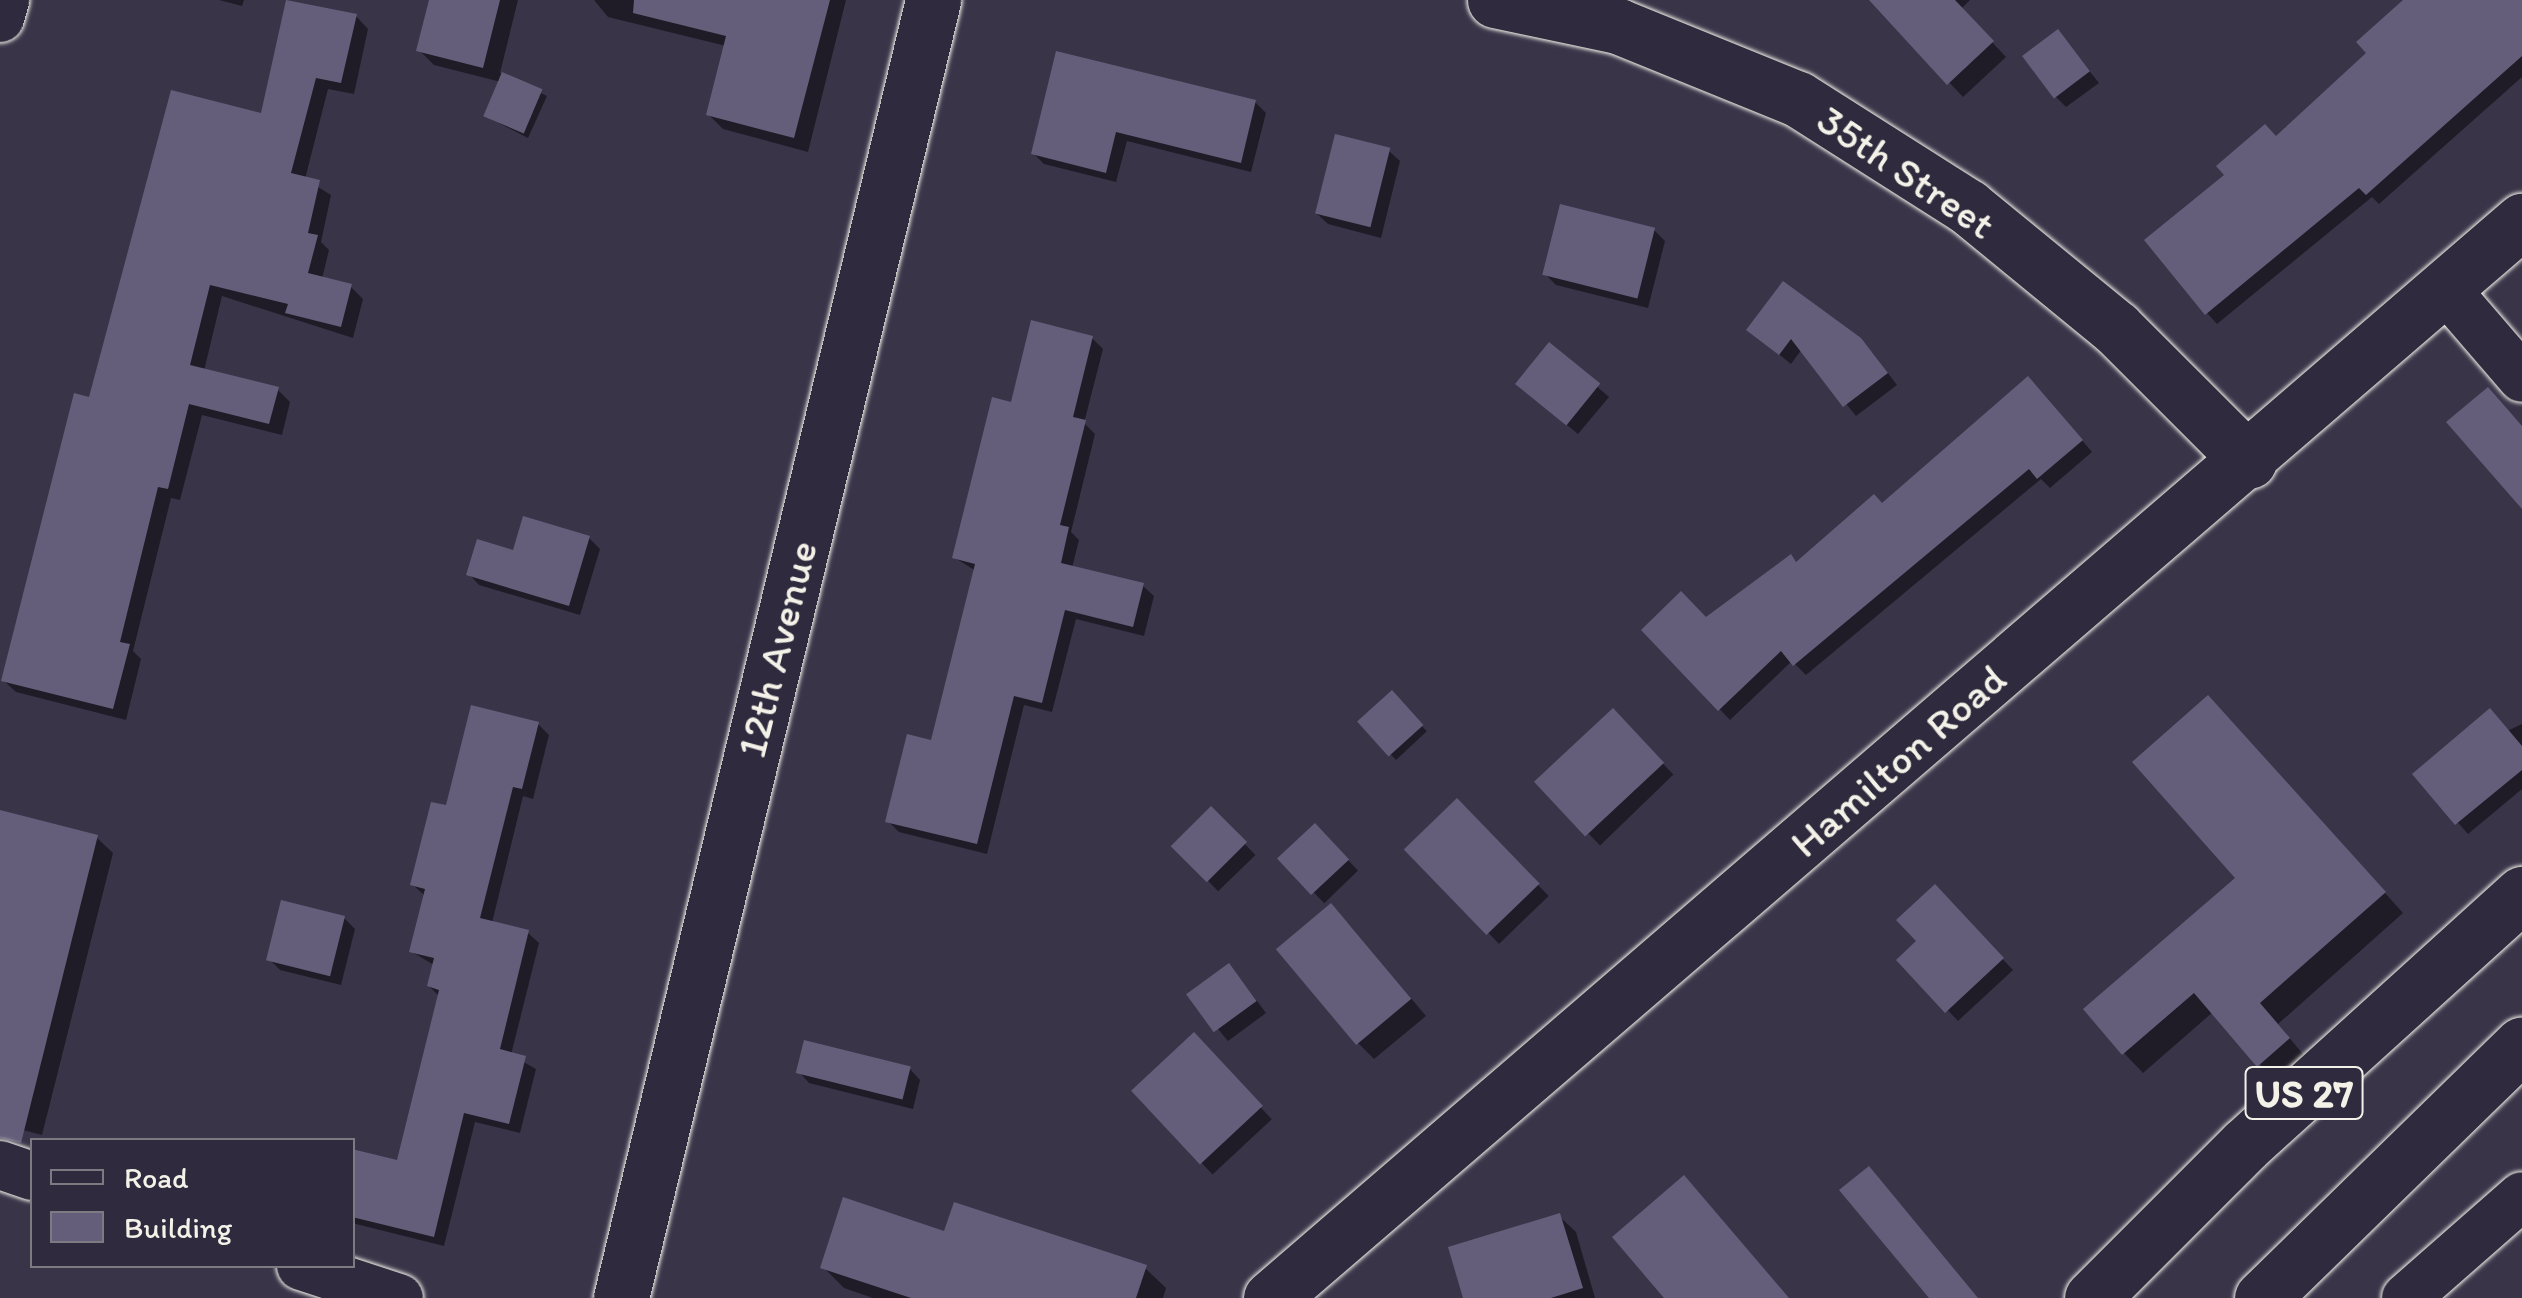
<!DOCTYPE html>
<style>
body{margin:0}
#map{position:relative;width:2522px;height:1298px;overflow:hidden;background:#3a3449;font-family:Itim,sans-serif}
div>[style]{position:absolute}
.shadow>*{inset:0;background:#0007;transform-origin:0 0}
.building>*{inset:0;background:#655e7b;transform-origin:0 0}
.roads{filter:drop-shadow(0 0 2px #f4f1e8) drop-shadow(0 0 2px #f4f1e8)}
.minor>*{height:48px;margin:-24px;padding:0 24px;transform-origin:24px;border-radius:24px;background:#2f2a3d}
.tertiary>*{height:55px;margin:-27.5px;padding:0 27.5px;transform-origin:27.5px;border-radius:27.5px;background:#2f2a3d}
.primary>*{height:55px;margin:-27.5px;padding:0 27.5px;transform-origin:27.5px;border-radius:27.5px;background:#2f2a3d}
span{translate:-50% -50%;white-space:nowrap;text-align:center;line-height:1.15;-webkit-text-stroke:9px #2f2a3d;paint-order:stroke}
.shield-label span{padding:2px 8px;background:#2f2a3d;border:2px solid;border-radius:8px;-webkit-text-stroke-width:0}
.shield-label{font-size:40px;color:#f4f1e8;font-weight:700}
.street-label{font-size:42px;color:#f4f1e8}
.legend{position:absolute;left:30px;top:1138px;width:325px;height:130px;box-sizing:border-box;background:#2f2a3d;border:2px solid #7e7a81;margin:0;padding:12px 18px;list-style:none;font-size:30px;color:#f4f1e8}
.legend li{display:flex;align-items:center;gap:20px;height:50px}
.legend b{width:50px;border:2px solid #7e7a81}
</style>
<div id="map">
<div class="shadow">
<div style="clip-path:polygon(219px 0,244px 0,242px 6px)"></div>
<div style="clip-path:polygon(431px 0,518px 0,500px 73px,547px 96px,528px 138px,485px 116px,501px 82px,434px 65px,419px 50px)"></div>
<div style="clip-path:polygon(594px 0,846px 0,808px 152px,723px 129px,708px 114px,726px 46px,608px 17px)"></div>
<div style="clip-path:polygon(1872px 0,1970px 0,1961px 9px,2006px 57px,1963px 97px)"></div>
<div style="clip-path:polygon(2403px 0,2522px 0,2522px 77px,2379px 204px,2372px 197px,2217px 324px,2207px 313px,2277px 139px,2370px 53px)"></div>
<div style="clip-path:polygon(356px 16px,368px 29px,354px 94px,328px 89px,305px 179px,331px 195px,321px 242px,329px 250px,322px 279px,350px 286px,363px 299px,353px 338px,222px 296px,204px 371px,277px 389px,290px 402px,282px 435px,202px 415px,180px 500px,171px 498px,133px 651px,141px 659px,126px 720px,16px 692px,3px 680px,91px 400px,262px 116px)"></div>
<div style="clip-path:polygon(2058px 32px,2099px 83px,2066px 107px,2055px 96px)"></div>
<div style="clip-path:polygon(1058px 54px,1255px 102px,1266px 113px,1251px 172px,1127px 141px,1116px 182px,1044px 164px,1034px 154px)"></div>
<div style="clip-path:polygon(1389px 151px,1400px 161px,1381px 238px,1328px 224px,1317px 214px)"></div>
<div style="clip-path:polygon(1654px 230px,1665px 241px,1648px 308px,1556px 285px,1545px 274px)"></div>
<div style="clip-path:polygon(1749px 330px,1872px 352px,1897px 385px,1856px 416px,1802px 349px,1791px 364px)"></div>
<div style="clip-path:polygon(1092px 338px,1103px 349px,1084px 423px,1095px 434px,1071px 532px,1079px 540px,1072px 568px,1143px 586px,1154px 596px,1144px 636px,1076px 619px,1052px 712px,1024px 705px,987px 854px,899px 832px,888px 821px,933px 743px,976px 571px,955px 558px,1012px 405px)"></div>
<div style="clip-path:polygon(1549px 345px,1609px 397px,1578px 434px,1528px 393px)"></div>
<div style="clip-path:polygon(2039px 390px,2092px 452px,2050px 488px,2041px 479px,1806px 675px,1792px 661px,1730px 720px,1644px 630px,1706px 620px,1883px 506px)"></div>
<div style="clip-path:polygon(589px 538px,600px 549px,580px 615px,479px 585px,469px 574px,514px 553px)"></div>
<div style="left:1392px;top:694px;width:51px;height:42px;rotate:47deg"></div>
<div style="left:1613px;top:712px;width:87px;height:102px;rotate:46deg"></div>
<div style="clip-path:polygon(2228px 718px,2403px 913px,2278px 1024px,2307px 1059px,2278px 1084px,2213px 1012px,2143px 1073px,2124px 1053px,2239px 878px)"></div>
<div style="clip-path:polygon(538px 724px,549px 735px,533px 799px,523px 796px,492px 923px,528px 933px,539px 943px,511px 1055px,536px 1069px,520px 1133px,475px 1122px,444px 1246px,352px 1223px,352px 1154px,399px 1163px,440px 997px,429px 986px,434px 965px,412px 952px,424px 895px,413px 885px,448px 808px)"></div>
<div style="clip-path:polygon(2522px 724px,2522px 789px,2468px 834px,2415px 774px)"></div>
<div style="left:1457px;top:801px;width:132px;height:69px;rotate:46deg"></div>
<div style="left:1211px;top:809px;width:64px;height:52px;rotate:46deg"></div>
<div style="clip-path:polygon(0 813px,96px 837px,113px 853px,42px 1135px,0 1124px)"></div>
<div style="left:1315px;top:826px;width:62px;height:47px;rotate:46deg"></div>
<div style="clip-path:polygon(1934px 887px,2013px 970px,1958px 1021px,1900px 960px,1920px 941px)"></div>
<div style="clip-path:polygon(344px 918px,355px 929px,341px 985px,280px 970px,269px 959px)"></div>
<div style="clip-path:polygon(1347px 922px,1426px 1016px,1374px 1059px,1358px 1043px)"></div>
<div style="clip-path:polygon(1239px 977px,1266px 1013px,1228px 1041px,1190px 995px)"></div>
<div style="left:1194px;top:1036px;width:114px;height:81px;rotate:47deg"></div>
<div style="clip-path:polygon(910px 1069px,920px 1080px,913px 1109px,809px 1083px,799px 1072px)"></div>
<div style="clip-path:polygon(1559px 1216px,1576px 1232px,1595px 1298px,1466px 1298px)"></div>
<div style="clip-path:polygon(823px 1267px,1145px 1268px,1166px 1288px,1163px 1298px,873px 1298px,844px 1288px)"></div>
</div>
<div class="building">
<div style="clip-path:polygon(286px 0,357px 14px,341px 83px,316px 78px,291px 173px,320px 180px,308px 233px,318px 235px,308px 273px,352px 284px,341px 327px,285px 313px,288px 304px,210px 285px,190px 365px,279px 387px,269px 424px,189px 404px,168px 489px,158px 487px,120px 642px,130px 644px,113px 709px,1px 681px,74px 393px,89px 397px,171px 90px,261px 113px)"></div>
<div style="clip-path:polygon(429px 0,500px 0,483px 68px,416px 51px)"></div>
<div style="clip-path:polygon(634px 0,830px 0,794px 138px,706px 115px,726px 36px,633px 13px)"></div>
<div style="clip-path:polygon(1869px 0,1955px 0,1994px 41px,1947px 85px)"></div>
<div style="clip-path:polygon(2403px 0,2522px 0,2522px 56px,2366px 195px,2359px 188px,2205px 315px,2144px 240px,2224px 175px,2216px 166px,2265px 124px,2276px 136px,2366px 53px,2356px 42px)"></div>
<div style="left:2058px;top:29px;width:53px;height:45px;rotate:53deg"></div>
<div style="clip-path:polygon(1056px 51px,1256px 100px,1241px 163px,1116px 132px,1106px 173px,1031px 154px)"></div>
<div style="left:502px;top:72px;width:44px;height:48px;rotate:23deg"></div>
<div style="left:1335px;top:134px;width:57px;height:82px;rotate:14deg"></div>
<div style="left:1560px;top:204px;width:98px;height:73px;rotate:14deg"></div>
<div style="clip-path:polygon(1783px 281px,1861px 338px,1888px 373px,1843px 407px,1791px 339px,1779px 355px,1746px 330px)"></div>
<div style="clip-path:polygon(1031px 320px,1093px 336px,1073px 417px,1086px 420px,1060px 525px,1069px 527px,1061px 563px,1144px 583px,1133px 627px,1065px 610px,1042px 703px,1014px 696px,977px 844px,885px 822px,907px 734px,931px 740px,975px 564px,952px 558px,992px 397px,1011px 402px)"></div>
<div style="left:1549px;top:342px;width:66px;height:54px;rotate:39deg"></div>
<div style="clip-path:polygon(2028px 376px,2083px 440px,2037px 479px,2029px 469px,1793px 666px,1781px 651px,1718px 711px,1641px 630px,1681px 591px,1706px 617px,1791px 554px,1796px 562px,1874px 494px,1882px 503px)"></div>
<div style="clip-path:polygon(2488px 387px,2522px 426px,2522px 509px,2446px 422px)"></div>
<div style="clip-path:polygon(523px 516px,590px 536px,569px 606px,466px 575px,477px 539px,513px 550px)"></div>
<div style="left:1392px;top:690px;width:47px;height:47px;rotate:48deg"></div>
<div style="clip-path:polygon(2208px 695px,2386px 892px,2260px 1003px,2290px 1038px,2257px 1067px,2194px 993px,2122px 1055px,2083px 1009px,2235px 878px,2132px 762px)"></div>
<div style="clip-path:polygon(471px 705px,539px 722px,522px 789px,513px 787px,480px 918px,529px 930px,500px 1049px,526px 1056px,509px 1124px,464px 1113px,434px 1237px,352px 1217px,352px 1149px,397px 1160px,439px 990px,427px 986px,434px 958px,409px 952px,425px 889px,410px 885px,431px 802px,446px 805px)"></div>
<div style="left:1613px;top:708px;width:75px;height:108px;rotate:47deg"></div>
<div style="clip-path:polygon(2490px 708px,2522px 746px,2522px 770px,2455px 825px,2412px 774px)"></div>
<div style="left:1457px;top:798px;width:119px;height:74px;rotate:46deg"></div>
<div style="left:1211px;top:806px;width:51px;height:57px;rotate:45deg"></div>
<div style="clip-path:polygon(0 810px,98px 835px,21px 1143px,0 1138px)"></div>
<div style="left:1315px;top:823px;width:50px;height:52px;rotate:47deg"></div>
<div style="clip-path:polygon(1935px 884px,2004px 958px,1945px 1013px,1896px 960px,1916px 941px,1896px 920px)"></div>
<div style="left:281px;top:900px;width:66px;height:62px;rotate:14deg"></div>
<div style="left:1331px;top:903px;width:125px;height:72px;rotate:50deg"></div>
<div style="left:1229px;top:963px;width:47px;height:53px;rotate:54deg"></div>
<div style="left:1194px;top:1032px;width:101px;height:86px;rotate:47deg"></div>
<div style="left:804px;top:1040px;width:110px;height:34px;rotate:14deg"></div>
<div style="clip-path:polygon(1869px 1166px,1978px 1298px,1929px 1298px,1839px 1190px)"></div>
<div style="clip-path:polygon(1684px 1175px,1789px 1298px,1664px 1298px,1612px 1237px)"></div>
<div style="clip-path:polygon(843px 1197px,944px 1231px,954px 1202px,1147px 1265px,1136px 1298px,911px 1298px,820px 1268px)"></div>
<div style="clip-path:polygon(1560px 1213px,1583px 1288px,1551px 1298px,1463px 1298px,1448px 1247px)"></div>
</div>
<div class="roads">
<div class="minor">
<div style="left:0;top:18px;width:19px;rotate:-74deg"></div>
<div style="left:2443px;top:286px;width:121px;rotate:49.3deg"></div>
<div style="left:0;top:1165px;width:34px;rotate:19deg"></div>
<div style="left:301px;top:1266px;width:103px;rotate:18.1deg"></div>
<div style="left:2406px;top:1298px;width:154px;rotate:-41.3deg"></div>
</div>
<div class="tertiary">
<div style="left:1495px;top:0;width:126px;rotate:11.9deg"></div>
<div style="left:1618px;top:26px;width:194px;rotate:22.1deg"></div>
<div style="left:1798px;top:99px;width:201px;rotate:32.4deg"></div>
<div style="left:1968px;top:207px;width:191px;rotate:39.3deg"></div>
<div style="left:2116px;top:328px;width:188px;rotate:45deg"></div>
<div style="left:621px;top:1298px;width:1335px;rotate:-76.48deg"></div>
<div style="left:1271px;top:1298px;width:1651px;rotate:-40.73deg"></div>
</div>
<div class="primary">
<div style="left:2092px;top:1298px;width:216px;rotate:-45deg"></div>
<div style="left:2245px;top:1145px;width:374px;rotate:-42.2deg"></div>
<div style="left:2262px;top:1298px;width:363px;rotate:-44.3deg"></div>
</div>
</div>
<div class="shield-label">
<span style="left:2304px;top:1093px">US 27</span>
</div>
<div class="street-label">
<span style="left:1906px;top:172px;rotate:34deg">35th Street</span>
<span style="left:777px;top:649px;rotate:-76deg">12th Avenue</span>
<span style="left:1898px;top:761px;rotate:-41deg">Hamilton Road</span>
</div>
<ul class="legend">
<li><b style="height:12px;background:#2f2a3d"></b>Road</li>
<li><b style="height:28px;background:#655e7b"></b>Building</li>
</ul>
</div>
